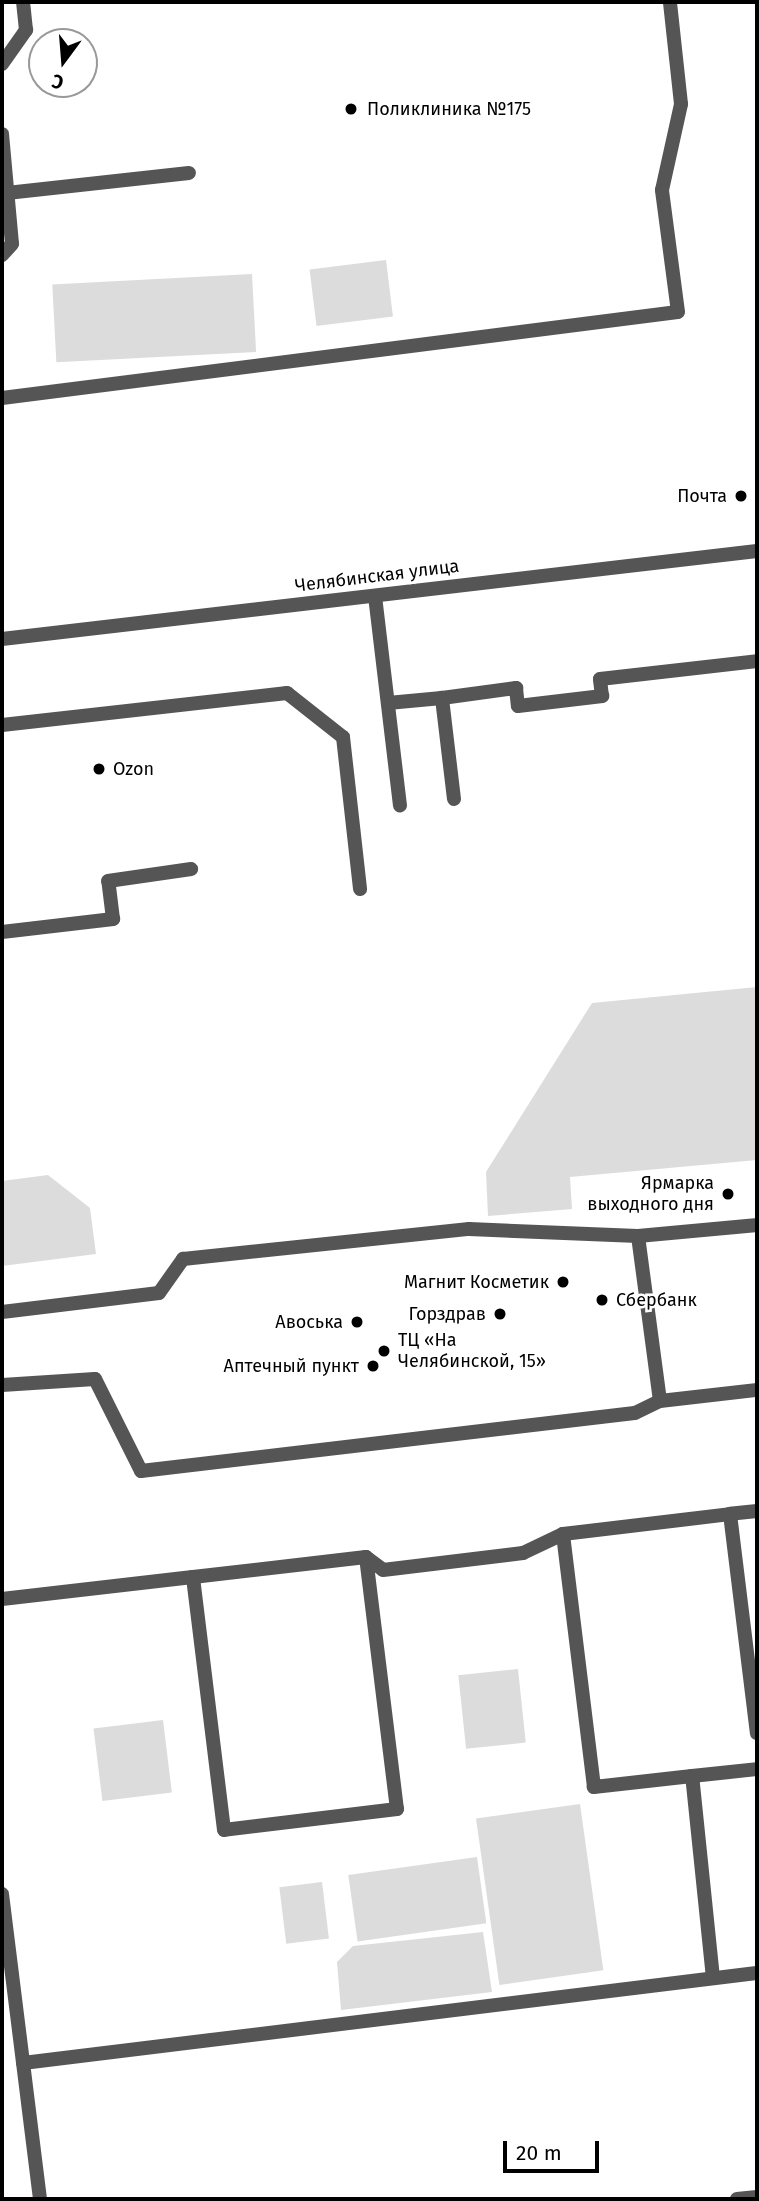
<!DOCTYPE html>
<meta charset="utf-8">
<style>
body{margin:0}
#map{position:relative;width:759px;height:2201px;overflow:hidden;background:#fff;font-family:"Fira Sans",sans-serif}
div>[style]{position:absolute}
.green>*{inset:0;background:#dcdcdc;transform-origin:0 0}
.service>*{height:14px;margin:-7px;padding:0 7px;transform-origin:7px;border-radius:7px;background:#555}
.minor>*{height:14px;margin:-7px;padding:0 7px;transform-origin:7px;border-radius:7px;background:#555}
.dots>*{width:19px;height:19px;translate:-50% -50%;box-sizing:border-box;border:4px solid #fff;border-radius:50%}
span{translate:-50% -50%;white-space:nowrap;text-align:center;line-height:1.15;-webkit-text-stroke:5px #fff;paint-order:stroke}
.poi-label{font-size:18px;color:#000}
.left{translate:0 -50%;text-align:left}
.right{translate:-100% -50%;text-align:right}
.street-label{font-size:18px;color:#000}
.frame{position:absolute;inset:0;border:4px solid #000;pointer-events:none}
.north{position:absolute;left:28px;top:28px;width:70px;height:70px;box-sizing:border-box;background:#fff;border:2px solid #999;border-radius:50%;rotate:196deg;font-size:19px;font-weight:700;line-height:28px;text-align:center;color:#000}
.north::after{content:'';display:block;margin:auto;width:24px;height:32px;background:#000;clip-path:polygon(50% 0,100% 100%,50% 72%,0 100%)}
.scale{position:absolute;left:503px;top:2141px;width:96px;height:32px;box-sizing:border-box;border:4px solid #000;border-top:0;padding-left:9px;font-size:21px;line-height:24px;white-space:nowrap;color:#000;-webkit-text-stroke:5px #fff;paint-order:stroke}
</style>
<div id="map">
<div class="green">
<div style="left:386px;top:260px;width:57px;height:77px;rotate:83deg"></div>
<div style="left:252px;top:274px;width:78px;height:200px;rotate:87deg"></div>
<div style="clip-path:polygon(757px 987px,757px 1160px,570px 1177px,572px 1209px,488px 1216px,486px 1172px,592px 1003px)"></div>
<div style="clip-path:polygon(48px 1175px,90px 1208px,96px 1254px,2px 1266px,2px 1181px)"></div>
<div style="left:518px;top:1669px;width:74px;height:60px;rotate:84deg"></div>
<div style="left:163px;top:1720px;width:73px;height:70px;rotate:83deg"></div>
<div style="left:580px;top:1804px;width:168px;height:105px;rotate:82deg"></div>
<div style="left:477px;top:1857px;width:67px;height:130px;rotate:82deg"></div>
<div style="left:322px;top:1882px;width:57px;height:43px;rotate:83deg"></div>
<div style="clip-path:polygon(483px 1932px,492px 1992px,341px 2010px,337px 1962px,353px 1946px)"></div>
</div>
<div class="service">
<div style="left:2px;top:64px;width:42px;rotate:-54.8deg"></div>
<div style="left:26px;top:30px;width:28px;rotate:-96deg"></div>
<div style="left:2px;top:134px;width:110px;rotate:84.8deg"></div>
<div style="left:12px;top:244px;width:15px;rotate:132deg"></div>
<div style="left:7px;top:193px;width:183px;rotate:-6.3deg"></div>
<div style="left:2px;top:398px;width:681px;rotate:-7.25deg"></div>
<div style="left:678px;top:312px;width:123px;rotate:-97.5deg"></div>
<div style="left:662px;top:190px;width:88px;rotate:-77.5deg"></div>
<div style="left:681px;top:104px;width:103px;rotate:-96.2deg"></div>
<div style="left:375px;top:596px;width:211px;rotate:83.2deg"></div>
<div style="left:388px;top:703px;width:54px;rotate:-5.3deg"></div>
<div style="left:2px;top:725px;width:287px;rotate:-6.4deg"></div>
<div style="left:287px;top:693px;width:71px;rotate:38.2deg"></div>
<div style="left:343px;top:737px;width:153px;rotate:83.6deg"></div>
<div style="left:454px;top:799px;width:102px;rotate:-96.8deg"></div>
<div style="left:442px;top:698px;width:75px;rotate:-7.7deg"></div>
<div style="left:516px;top:688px;width:18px;rotate:84deg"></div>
<div style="left:518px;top:706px;width:85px;rotate:-6.8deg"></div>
<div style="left:602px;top:696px;width:17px;rotate:-97deg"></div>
<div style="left:600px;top:679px;width:158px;rotate:-6.5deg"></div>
<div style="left:2px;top:932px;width:112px;rotate:-6.7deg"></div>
<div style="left:113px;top:919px;width:38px;rotate:-97deg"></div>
<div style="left:108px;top:881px;width:84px;rotate:-8.2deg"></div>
<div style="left:638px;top:1236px;width:166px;rotate:82.4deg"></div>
<div style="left:660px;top:1401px;width:98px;rotate:-6.5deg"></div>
<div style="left:2px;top:1312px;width:158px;rotate:-6.9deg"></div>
<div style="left:159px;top:1293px;width:42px;rotate:-54.8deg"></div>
<div style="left:183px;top:1259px;width:288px;rotate:-6deg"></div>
<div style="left:469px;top:1229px;width:169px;rotate:2.4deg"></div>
<div style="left:638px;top:1236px;width:120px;rotate:-5.3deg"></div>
<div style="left:2px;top:1385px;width:93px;rotate:-3.7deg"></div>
<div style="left:95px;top:1379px;width:103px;rotate:63.4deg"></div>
<div style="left:141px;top:1471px;width:497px;rotate:-6.7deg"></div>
<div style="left:635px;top:1413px;width:28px;rotate:-26deg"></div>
<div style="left:757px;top:1511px;width:27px;rotate:174deg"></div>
<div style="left:730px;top:1514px;width:221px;rotate:83deg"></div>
<div style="left:366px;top:1557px;width:254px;rotate:83deg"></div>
<div style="left:397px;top:1809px;width:174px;rotate:173.1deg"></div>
<div style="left:224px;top:1830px;width:255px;rotate:-97deg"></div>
<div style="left:193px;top:1577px;width:174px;rotate:-6.6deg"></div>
<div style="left:366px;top:1557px;width:21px;rotate:37deg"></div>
<div style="left:383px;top:1570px;width:141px;rotate:-6.9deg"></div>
<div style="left:523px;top:1553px;width:44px;rotate:-25.4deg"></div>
<div style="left:2px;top:1599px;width:192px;rotate:-6.6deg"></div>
<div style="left:692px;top:1776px;width:99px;rotate:173.6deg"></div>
<div style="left:594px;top:1787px;width:255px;rotate:-97deg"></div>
<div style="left:563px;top:1534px;width:168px;rotate:-6.8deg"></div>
<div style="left:2px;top:1894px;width:307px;rotate:82.9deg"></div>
<div style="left:713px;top:1978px;width:203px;rotate:-95.9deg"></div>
<div style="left:692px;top:1776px;width:65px;rotate:-6.1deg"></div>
<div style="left:23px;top:2063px;width:739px;rotate:-6.99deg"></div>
</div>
<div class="minor">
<div style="left:2px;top:639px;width:760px;rotate:-6.65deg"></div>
<div style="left:737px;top:2199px;width:20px;rotate:-6deg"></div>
</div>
<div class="dots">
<div style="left:351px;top:109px;background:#000"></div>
<div style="left:741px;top:496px;background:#000"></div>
<div style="left:99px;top:769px;background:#000"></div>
<div style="left:728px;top:1194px;background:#000"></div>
<div style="left:563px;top:1282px;background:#000"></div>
<div style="left:602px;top:1300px;background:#000"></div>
<div style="left:500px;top:1314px;background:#000"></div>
<div style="left:357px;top:1322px;background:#000"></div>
<div style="left:384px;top:1351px;background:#000"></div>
<div style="left:373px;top:1366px;background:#000"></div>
</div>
<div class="poi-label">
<span class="left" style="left:367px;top:109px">Поликлиника №175</span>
<span class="right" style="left:727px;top:496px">Почта</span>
<span class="left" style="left:113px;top:769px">Ozon</span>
<span class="right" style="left:714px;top:1194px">Ярмарка<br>выходного дня</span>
<span class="right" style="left:549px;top:1282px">Магнит Косметик</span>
<span class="left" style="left:616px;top:1300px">Сбербанк</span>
<span class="right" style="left:486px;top:1314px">Горздрав</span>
<span class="right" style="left:343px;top:1322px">Авоська</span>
<span class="left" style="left:398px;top:1351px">ТЦ «На<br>Челябинской, 15»</span>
<span class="right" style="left:359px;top:1366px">Аптечный пункт</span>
</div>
<div class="street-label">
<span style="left:377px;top:576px;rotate:-7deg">Челябинская улица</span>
</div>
<div class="frame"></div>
<div class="north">С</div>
<div class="scale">20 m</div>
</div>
